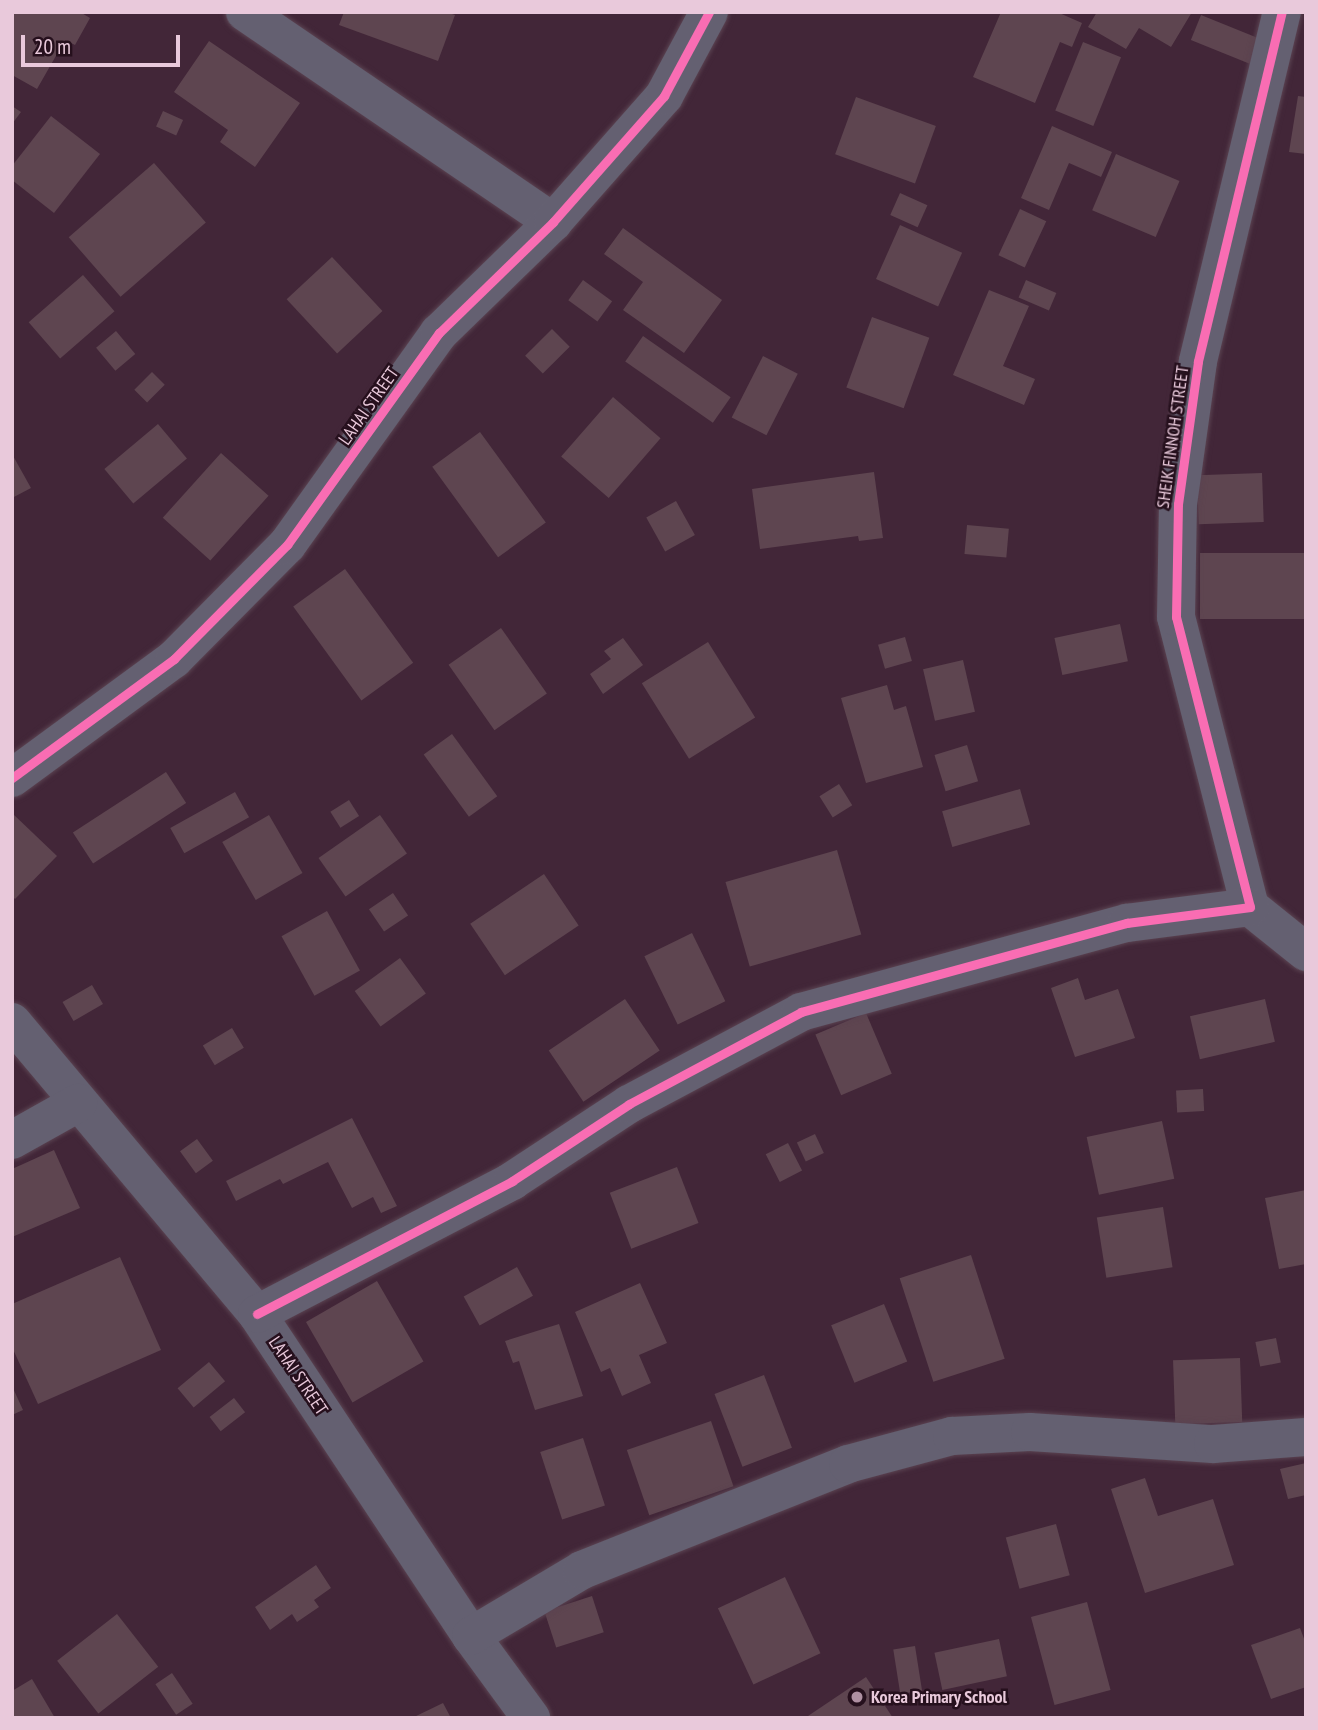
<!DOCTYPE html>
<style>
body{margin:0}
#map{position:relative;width:1318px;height:1730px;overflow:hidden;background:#422638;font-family:"PT Sans Narrow",sans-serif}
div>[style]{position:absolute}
.building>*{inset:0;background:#5e4550;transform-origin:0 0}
.roads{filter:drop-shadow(0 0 2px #5a4351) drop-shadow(0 0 2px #5a4351)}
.street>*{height:38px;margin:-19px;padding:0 19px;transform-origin:19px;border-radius:19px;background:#646071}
.cycleway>*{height:9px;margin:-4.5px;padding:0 4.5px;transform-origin:4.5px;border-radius:4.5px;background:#f96db3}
.dots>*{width:19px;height:19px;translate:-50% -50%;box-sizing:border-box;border:4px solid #26101d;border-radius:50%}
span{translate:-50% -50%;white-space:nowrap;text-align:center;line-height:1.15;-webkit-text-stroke:5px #26101d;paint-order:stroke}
.street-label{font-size:18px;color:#e9c9db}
.poi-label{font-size:18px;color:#e9c9db;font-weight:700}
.left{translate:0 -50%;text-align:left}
.frame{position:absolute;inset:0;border:14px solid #e9c9db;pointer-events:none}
.scale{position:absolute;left:21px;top:35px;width:159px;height:32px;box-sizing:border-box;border:4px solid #e9c9db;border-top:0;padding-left:9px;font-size:21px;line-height:24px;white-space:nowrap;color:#e9c9db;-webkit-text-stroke:5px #26101d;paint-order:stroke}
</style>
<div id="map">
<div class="building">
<div style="clip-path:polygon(12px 12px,80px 12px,90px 18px,75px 45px,65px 40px,37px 89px,12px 75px)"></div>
<div style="clip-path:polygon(344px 12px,446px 12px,455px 15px,438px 61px,339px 25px)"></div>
<div style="clip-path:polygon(1001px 12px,1057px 12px,1082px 23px,1072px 47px,1060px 42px,1035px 103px,973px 77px)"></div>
<div style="clip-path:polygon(1097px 12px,1192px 12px,1171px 47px,1139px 28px,1126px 49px,1088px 27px)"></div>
<div style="left:1201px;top:15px;width:68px;height:27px;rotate:22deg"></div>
<div style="clip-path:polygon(209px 41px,300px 103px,255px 167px,220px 142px,228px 130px,174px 92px)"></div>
<div style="left:1083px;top:42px;width:41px;height:74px;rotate:22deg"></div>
<div style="clip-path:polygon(1298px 96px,1306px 97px,1306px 154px,1289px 152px)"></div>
<div style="left:856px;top:97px;width:85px;height:61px;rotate:20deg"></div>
<div style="clip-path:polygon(12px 106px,21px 112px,12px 124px)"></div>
<div style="left:163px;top:111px;width:22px;height:17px;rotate:24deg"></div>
<div style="clip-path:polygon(51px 116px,100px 154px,54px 213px,12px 180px,12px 166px)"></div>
<div style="clip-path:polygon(1052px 126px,1112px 152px,1101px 177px,1069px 163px,1049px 210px,1021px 198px)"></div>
<div style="left:1116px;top:154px;width:69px;height:61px;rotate:23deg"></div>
<div style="left:154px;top:163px;width:79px;height:113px;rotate:49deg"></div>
<div style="left:900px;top:193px;width:30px;height:24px;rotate:24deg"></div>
<div style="left:1020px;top:209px;width:29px;height:51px;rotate:25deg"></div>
<div style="left:900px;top:225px;width:68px;height:59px;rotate:24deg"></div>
<div style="clip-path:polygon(623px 228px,722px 300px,684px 353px,623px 310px,643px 282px,604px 254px)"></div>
<div style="left:332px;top:257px;width:74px;height:62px;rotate:47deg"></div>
<div style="left:83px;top:275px;width:48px;height:72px;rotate:49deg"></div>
<div style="left:583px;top:280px;width:36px;height:25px;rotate:36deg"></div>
<div style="left:1026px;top:280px;width:33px;height:19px;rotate:23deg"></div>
<div style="clip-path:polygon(989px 290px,1029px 306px,1003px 366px,1035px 379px,1024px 405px,953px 375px)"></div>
<div style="left:872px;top:317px;width:61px;height:75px;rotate:20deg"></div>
<div style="left:552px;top:329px;width:25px;height:38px;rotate:45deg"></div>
<div style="left:116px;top:331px;width:30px;height:26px;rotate:50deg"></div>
<div style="left:643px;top:336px;width:107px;height:31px;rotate:35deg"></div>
<div style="left:763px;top:356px;width:39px;height:69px;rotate:27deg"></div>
<div style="left:152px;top:372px;width:18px;height:25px;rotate:45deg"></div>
<div style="left:613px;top:397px;width:63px;height:79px;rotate:41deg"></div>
<div style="left:158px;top:424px;width:45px;height:70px;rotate:50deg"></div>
<div style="left:480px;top:432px;width:112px;height:59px;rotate:54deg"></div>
<div style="left:221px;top:453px;width:64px;height:87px;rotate:42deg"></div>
<div style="clip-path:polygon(12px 454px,31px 488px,12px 498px)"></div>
<div style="clip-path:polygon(874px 472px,883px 538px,859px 541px,858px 536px,760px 549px,752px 489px)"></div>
<div style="left:1262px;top:473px;width:49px;height:65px;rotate:88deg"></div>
<div style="left:676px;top:501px;width:39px;height:34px;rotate:61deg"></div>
<div style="left:967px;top:525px;width:42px;height:29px;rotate:5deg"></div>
<div style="left:1306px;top:553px;width:66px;height:106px;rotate:90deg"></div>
<div style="left:345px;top:569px;width:116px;height:64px;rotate:54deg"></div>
<div style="left:1120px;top:624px;width:38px;height:67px;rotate:78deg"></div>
<div style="left:501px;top:628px;width:80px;height:64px;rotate:55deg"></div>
<div style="left:905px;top:637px;width:25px;height:28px;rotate:74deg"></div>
<div style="clip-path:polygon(623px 638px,643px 665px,603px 694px,590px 674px,611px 659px,604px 651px)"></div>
<div style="left:708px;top:642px;width:89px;height:78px;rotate:58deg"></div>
<div style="left:963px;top:660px;width:53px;height:41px;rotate:77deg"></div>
<div style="clip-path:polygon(887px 685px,894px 710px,906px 706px,923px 767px,866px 783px,841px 698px)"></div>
<div style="left:452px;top:734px;width:77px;height:35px;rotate:54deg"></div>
<div style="left:967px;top:745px;width:38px;height:34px;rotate:73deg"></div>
<div style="left:166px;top:772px;width:37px;height:111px;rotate:57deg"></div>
<div style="left:839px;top:784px;width:25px;height:23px;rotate:58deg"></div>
<div style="left:1020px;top:789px;width:37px;height:81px;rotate:74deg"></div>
<div style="left:235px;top:792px;width:29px;height:74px;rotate:61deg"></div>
<div style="left:349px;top:800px;width:19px;height:22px;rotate:58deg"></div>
<div style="clip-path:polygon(12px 813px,57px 856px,15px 899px,12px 896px)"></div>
<div style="left:269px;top:815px;width:67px;height:54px;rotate:60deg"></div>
<div style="left:380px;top:815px;width:47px;height:75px;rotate:55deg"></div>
<div style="left:837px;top:850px;width:88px;height:116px;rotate:74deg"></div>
<div style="left:544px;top:874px;width:62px;height:89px;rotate:56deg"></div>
<div style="left:393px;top:893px;width:27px;height:29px;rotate:56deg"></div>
<div style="left:327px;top:911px;width:68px;height:52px;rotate:61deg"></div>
<div style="left:692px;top:933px;width:76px;height:53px;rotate:64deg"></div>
<div style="left:400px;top:958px;width:44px;height:56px;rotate:54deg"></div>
<div style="clip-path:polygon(1078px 978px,1085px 1000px,1118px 989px,1135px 1038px,1075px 1057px,1051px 988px)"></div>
<div style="left:92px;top:985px;width:22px;height:34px;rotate:60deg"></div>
<div style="left:625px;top:999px;width:62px;height:92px;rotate:56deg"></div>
<div style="left:1265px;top:999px;width:44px;height:77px;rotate:77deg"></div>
<div style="left:866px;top:1013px;width:66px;height:55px;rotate:67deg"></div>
<div style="left:232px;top:1028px;width:23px;height:34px;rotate:59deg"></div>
<div style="left:1203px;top:1089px;width:22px;height:27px;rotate:87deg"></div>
<div style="clip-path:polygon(352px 1118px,397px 1206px,381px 1213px,373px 1197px,352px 1208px,328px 1162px,283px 1184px,280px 1179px,236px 1201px,226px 1181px)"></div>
<div style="left:1162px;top:1121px;width:59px;height:77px;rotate:78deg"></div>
<div style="left:815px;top:1134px;width:21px;height:20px;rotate:65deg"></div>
<div style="left:197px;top:1139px;width:27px;height:21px;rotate:54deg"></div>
<div style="left:788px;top:1143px;width:31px;height:25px;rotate:63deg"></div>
<div style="clip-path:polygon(54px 1150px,80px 1208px,12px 1237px,12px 1169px)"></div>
<div style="left:677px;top:1167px;width:60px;height:72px;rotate:69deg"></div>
<div style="clip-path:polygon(1306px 1190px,1306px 1264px,1279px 1269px,1265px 1198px)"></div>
<div style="left:1163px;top:1207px;width:61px;height:67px;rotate:81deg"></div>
<div style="left:971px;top:1255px;width:109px;height:75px;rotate:72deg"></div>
<div style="clip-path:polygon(120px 1257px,161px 1350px,38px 1404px,12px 1347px,12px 1304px)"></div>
<div style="left:517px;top:1267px;width:33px;height:61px;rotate:61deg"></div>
<div style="left:377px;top:1281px;width:93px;height:82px;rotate:60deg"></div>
<div style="clip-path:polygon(640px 1283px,667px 1343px,639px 1355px,651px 1383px,622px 1396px,610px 1368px,601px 1372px,575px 1312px)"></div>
<div style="left:884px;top:1304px;width:62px;height:57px;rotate:68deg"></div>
<div style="clip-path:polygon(559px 1324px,583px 1396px,535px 1410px,519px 1361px,513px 1363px,505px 1341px)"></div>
<div style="left:1276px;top:1338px;width:25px;height:21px;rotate:79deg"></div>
<div style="left:1240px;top:1358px;width:64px;height:67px;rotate:88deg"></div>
<div style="left:209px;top:1362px;width:25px;height:41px;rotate:50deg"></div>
<div style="left:764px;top:1375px;width:78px;height:53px;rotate:69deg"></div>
<div style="clip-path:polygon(12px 1386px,23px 1410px,12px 1415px)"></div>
<div style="left:234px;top:1398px;width:18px;height:31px;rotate:52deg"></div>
<div style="left:711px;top:1421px;width:69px;height:89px;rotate:71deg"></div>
<div style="left:583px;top:1438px;width:71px;height:45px;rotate:72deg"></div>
<div style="clip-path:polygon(1306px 1463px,1306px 1495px,1288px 1499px,1280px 1469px)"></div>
<div style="clip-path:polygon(1145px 1478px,1158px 1516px,1213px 1499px,1234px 1565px,1145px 1593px,1111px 1489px)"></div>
<div style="left:1056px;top:1524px;width:53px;height:52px;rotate:75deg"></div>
<div style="clip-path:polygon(316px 1565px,331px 1588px,314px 1600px,319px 1607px,297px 1622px,292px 1614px,270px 1630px,255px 1607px)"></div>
<div style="left:785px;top:1577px;width:84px;height:74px;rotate:65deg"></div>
<div style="left:592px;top:1596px;width:38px;height:50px;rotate:72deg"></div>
<div style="left:1087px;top:1602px;width:91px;height:58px;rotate:75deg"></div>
<div style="left:117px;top:1614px;width:67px;height:76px;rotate:52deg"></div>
<div style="clip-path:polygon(1300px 1628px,1306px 1644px,1306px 1687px,1271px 1699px,1251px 1645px)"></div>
<div style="left:999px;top:1639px;width:38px;height:66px;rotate:78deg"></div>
<div style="left:915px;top:1646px;width:45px;height:22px;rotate:81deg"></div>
<div style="left:172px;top:1673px;width:37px;height:20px;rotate:56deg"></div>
<div style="clip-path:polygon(866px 1677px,893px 1718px,805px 1718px)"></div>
<div style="clip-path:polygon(32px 1679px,55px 1718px,12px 1718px,12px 1691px)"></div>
<div style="clip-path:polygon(443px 1703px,451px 1718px,412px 1718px)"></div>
</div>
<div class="roads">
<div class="street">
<div style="left:245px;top:12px;width:373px;rotate:34.3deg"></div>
<div style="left:12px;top:778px;width:201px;rotate:-36.3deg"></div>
<div style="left:174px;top:659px;width:161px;rotate:-45.3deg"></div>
<div style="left:287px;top:545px;width:261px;rotate:-54.4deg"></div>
<div style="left:439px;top:333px;width:159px;rotate:-44.2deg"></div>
<div style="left:553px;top:222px;width:168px;rotate:-48.6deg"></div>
<div style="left:664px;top:96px;width:95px;rotate:-61.8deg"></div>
<div style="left:1250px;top:907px;width:299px;rotate:-104.3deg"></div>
<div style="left:1176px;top:617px;width:113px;rotate:-89deg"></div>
<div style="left:1178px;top:504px;width:144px;rotate:-82deg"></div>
<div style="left:1198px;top:361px;width:359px;rotate:-76.5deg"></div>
<div style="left:1250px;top:907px;width:72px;rotate:38.8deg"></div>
<div style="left:12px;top:1022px;width:381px;rotate:50deg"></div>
<div style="left:257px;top:1314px;width:387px;rotate:56.4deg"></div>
<div style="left:471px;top:1636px;width:102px;rotate:53.8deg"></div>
<div style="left:12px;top:1140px;width:76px;rotate:-29.3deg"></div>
<div style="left:257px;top:1314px;width:288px;rotate:-27.5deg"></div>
<div style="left:512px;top:1181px;width:140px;rotate:-33.3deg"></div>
<div style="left:629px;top:1104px;width:195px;rotate:-28.1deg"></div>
<div style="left:801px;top:1012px;width:338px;rotate:-15.3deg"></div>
<div style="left:1127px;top:923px;width:124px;rotate:-7.4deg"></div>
<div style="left:471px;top:1636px;width:129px;rotate:-30.7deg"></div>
<div style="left:582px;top:1570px;width:286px;rotate:-21.7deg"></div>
<div style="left:848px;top:1464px;width:108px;rotate:-15.1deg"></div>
<div style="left:952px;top:1436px;width:78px;rotate:-2.9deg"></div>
<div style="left:1030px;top:1432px;width:183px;rotate:3.8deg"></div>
<div style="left:1213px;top:1444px;width:93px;rotate:-4.3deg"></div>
</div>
</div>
<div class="cycleway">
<div style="left:12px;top:778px;width:201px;rotate:-36.3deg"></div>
<div style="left:174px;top:659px;width:161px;rotate:-45.3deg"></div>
<div style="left:287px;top:545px;width:261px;rotate:-54.4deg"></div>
<div style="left:439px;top:333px;width:159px;rotate:-44.2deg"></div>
<div style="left:553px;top:222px;width:168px;rotate:-48.6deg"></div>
<div style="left:664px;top:96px;width:95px;rotate:-61.8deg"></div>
<div style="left:257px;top:1314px;width:288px;rotate:-27.5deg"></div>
<div style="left:512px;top:1181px;width:140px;rotate:-33.3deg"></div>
<div style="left:629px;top:1104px;width:195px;rotate:-28.1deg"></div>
<div style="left:801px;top:1012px;width:338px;rotate:-15.3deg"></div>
<div style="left:1127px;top:923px;width:124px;rotate:-7.4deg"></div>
<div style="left:1250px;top:907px;width:299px;rotate:-104.3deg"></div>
<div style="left:1176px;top:617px;width:113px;rotate:-89deg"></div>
<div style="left:1178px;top:504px;width:144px;rotate:-82deg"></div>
<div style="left:1198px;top:361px;width:359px;rotate:-76.5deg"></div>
</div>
<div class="dots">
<div style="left:857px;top:1697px;background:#af90a2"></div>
</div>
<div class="street-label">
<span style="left:369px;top:406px;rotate:-55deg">LAHAI STREET</span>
<span style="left:1173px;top:437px;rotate:-82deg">SHEIK FINNOH STREET</span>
<span style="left:298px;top:1376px;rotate:56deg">LAHAI STREET</span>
</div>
<div class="poi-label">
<span class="left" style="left:871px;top:1697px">Korea Primary School</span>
</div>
<div class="frame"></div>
<div class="scale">20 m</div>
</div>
